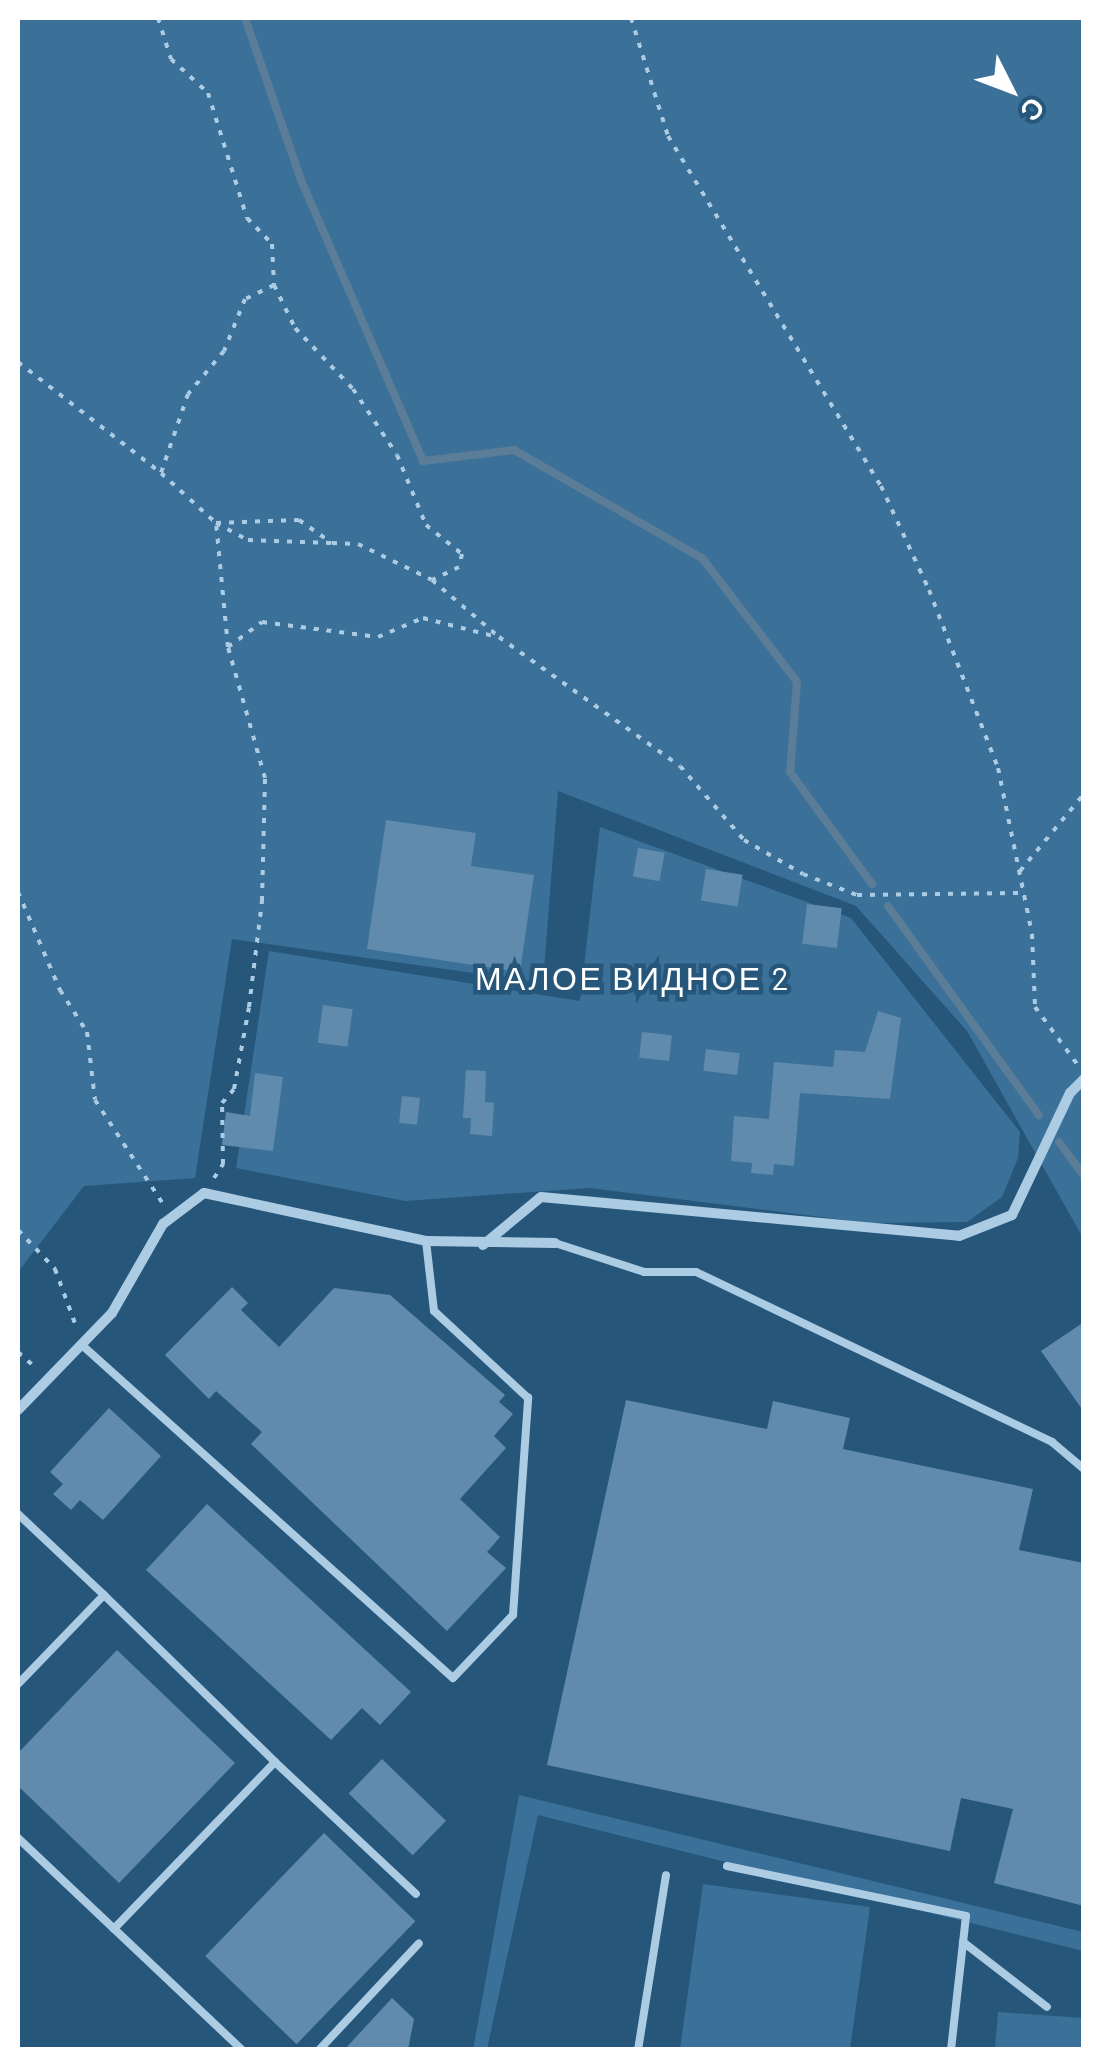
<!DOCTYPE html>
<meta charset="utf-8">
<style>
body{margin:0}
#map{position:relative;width:1101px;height:2067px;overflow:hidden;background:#27567b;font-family:Barlow,sans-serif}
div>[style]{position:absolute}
.green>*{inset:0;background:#3b7099}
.stream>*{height:8px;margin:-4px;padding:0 4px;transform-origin:4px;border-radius:4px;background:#5b7d97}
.building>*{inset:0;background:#608bad;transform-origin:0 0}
.path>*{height:4px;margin-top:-2px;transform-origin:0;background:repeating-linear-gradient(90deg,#accce4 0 5px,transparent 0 13px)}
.lane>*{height:8px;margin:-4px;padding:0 4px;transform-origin:4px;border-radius:4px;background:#accce4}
.street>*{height:10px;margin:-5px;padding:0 5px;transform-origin:5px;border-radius:5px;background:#accce4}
span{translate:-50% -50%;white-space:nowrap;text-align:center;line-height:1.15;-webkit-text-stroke:9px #27567b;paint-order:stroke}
.neighbourhood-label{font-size:32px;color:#fff;letter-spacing:2.5px}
.frame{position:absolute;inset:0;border:20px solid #fff;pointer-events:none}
.north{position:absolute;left:961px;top:40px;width:100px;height:100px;-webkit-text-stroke:8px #27567b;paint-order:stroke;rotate:132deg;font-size:28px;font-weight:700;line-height:40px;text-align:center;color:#fff}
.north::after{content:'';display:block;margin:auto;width:35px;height:45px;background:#fff;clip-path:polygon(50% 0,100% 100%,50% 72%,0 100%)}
</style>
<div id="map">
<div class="green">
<div style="clip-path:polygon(18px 18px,1083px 18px,1083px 1238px,967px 1031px,856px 906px,558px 791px,543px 983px,232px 939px,195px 1178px,84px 1186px,18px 1272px)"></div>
<div style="clip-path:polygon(600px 827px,851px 918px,1020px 1132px,1018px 1158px,1002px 1197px,967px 1222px,870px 1223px,590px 1188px,405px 1201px,236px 1168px,269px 951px,580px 1001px)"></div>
<div style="clip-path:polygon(519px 1795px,1083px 1932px,1083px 1951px,538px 1815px,487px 2049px,473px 2050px)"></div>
<div style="clip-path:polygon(703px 1884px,870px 1907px,850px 2049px,680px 2049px)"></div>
<div style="clip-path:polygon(998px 2012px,1083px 2018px,1083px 2049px,995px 2049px)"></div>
</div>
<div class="stream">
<div style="left:245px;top:18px;width:171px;rotate:70.9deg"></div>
<div style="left:301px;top:180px;width:306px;rotate:66.5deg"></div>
<div style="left:423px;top:461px;width:92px;rotate:-6.9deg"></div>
<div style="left:514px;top:450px;width:217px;rotate:29.9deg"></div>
<div style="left:702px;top:558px;width:156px;rotate:52.5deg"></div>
<div style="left:797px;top:682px;width:90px;rotate:94.4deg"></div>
<div style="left:790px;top:772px;width:139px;rotate:53.8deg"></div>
<div style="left:888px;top:906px;width:258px;rotate:54.2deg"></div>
<div style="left:1059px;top:1142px;width:42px;rotate:53.7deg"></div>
</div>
<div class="building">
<div style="clip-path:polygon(386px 820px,476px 833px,471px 866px,534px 875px,520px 972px,367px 949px)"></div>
<div style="left:638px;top:848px;width:27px;height:29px;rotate:10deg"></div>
<div style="left:706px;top:869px;width:37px;height:32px;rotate:9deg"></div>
<div style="left:807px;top:904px;width:35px;height:40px;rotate:7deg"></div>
<div style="left:323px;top:1005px;width:30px;height:38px;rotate:8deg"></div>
<div style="clip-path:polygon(878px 1011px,901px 1018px,890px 1099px,800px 1093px,794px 1166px,774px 1164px,773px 1175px,751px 1173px,752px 1163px,731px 1161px,734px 1116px,769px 1119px,774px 1062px,833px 1067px,835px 1050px,865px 1052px)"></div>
<div style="left:642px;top:1032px;width:30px;height:26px;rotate:6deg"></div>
<div style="left:706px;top:1049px;width:34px;height:22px;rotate:7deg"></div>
<div style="clip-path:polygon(466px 1070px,486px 1071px,485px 1102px,494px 1103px,492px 1136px,470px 1134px,471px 1118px,463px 1118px)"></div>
<div style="clip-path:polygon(255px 1073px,283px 1077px,273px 1151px,222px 1145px,226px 1112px,250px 1116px)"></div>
<div style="left:402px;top:1096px;width:18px;height:27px;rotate:6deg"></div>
<div style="clip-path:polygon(232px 1287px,248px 1303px,241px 1310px,279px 1347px,334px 1288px,390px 1295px,505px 1395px,499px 1402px,513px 1414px,494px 1436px,506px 1448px,460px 1499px,500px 1537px,487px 1552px,506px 1568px,447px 1631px,251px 1444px,262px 1432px,216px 1391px,209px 1399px,165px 1355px)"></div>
<div style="clip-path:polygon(1084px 1322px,1084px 1412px,1041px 1351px)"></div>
<div style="clip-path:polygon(626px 1400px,767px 1429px,773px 1401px,850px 1418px,843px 1449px,1033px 1489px,1019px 1550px,1084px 1563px,1084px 1906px,994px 1883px,1013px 1809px,961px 1798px,950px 1851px,547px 1765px)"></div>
<div style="clip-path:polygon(109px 1408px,161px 1456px,103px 1520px,80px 1500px,71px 1510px,53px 1494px,63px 1484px,50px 1472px)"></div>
<div style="clip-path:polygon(207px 1504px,411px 1692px,380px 1725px,362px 1708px,331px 1740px,146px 1570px)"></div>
<div style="clip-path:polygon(117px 1650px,235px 1763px,119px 1883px,18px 1786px,18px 1753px)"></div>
<div style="left:382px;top:1759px;width:89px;height:48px;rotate:44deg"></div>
<div style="left:324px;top:1833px;width:127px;height:171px;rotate:44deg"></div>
<div style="clip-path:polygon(392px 1998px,414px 2019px,408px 2050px,344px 2050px)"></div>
</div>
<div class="path">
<div style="left:158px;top:18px;width:43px;rotate:72.4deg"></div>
<div style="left:171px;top:59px;width:50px;rotate:42.6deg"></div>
<div style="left:208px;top:93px;width:131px;rotate:72.7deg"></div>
<div style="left:247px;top:218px;width:36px;rotate:46deg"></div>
<div style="left:272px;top:244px;width:41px;rotate:87.2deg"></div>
<div style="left:274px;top:285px;width:48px;rotate:64deg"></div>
<div style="left:295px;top:328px;width:84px;rotate:46.4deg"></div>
<div style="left:353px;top:389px;width:79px;rotate:56.3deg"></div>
<div style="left:397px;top:455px;width:76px;rotate:67.5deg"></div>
<div style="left:426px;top:525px;width:46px;rotate:38.9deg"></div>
<div style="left:462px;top:554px;width:13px;rotate:103deg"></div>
<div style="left:459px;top:567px;width:30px;rotate:154deg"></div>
<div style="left:432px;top:580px;width:88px;rotate:40.4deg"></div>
<div style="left:499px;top:637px;width:222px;rotate:35.5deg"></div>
<div style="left:680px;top:766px;width:98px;rotate:49.1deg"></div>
<div style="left:744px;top:840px;width:68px;rotate:30deg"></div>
<div style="left:803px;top:874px;width:58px;rotate:21.3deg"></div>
<div style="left:857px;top:895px;width:166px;rotate:-0.7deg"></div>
<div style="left:631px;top:18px;width:124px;rotate:72.6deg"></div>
<div style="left:668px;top:136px;width:410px;rotate:58.7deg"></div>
<div style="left:881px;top:486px;width:115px;rotate:65.2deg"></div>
<div style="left:929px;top:590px;width:191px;rotate:68.8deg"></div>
<div style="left:998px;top:768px;width:169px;rotate:78.4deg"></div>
<div style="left:1032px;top:934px;width:73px;rotate:87.6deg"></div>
<div style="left:1035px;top:1007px;width:71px;rotate:53.6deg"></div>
<div style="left:274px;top:285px;width:32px;rotate:154deg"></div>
<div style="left:245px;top:299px;width:56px;rotate:112deg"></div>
<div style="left:224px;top:351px;width:56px;rotate:129.9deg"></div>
<div style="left:188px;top:394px;width:83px;rotate:108.9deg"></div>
<div style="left:161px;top:473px;width:74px;rotate:42.3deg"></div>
<div style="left:216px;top:523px;width:83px;rotate:-2.1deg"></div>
<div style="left:299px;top:520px;width:40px;rotate:34.9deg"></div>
<div style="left:332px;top:543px;width:26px;rotate:2deg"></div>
<div style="left:358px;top:544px;width:82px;rotate:25.9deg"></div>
<div style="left:18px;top:362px;width:180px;rotate:37.8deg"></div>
<div style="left:216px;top:523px;width:36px;rotate:28deg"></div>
<div style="left:248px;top:540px;width:83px;rotate:2.1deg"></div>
<div style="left:228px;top:647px;width:42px;rotate:-36.3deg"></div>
<div style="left:262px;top:622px;width:117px;rotate:7.4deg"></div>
<div style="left:378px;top:637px;width:49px;rotate:-22.9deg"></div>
<div style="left:423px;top:618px;width:76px;rotate:14.4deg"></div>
<div style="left:1020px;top:871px;width:100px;rotate:-50.3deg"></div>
<div style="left:18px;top:892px;width:107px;rotate:66.8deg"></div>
<div style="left:60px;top:990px;width:50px;rotate:57.3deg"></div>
<div style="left:87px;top:1032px;width:68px;rotate:83.3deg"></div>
<div style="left:95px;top:1100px;width:124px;rotate:56.8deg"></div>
<div style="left:214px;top:1178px;width:17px;rotate:-57deg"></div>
<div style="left:223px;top:1164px;width:61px;rotate:-90.9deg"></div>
<div style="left:222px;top:1103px;width:18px;rotate:-49deg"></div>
<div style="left:234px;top:1089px;width:83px;rotate:-79.6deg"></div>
<div style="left:249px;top:1007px;width:107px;rotate:-83deg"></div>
<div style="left:262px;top:901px;width:123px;rotate:-88.6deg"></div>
<div style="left:265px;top:778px;width:136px;rotate:-105.8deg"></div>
<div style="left:228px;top:647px;width:125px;rotate:-95.5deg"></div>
<div style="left:18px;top:1230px;width:54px;rotate:46.5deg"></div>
<div style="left:55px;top:1269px;width:61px;rotate:69.8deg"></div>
<div style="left:18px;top:1352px;width:24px;rotate:42deg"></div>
</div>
<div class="lane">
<div style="left:555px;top:1243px;width:94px;rotate:18deg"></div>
<div style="left:644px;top:1272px;width:52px"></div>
<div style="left:696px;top:1272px;width:395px;rotate:25.5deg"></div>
<div style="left:1052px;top:1442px;width:42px;rotate:40.2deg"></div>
<div style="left:83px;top:1346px;width:497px;rotate:41.9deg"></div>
<div style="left:453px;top:1678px;width:87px;rotate:-46.4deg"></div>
<div style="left:513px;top:1615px;width:218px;rotate:-86deg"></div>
<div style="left:528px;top:1398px;width:128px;rotate:-137.2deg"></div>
<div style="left:434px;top:1311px;width:70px;rotate:-96.5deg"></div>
<div style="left:18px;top:1514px;width:118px;rotate:43.3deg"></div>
<div style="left:104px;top:1595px;width:124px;rotate:134deg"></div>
<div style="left:104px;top:1595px;width:239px;rotate:44.3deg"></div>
<div style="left:275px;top:1762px;width:232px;rotate:134deg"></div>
<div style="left:275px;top:1762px;width:193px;rotate:43.1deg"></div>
<div style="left:18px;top:1838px;width:308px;rotate:43.4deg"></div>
<div style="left:727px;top:1866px;width:244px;rotate:11.8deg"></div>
<div style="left:966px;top:1916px;width:135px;rotate:96.4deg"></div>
<div style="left:963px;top:1942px;width:106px;rotate:37.7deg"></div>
<div style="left:319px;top:2050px;width:146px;rotate:-46.9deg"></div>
<div style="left:638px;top:2050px;width:177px;rotate:-80.9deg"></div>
</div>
<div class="street">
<div style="left:483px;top:1245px;width:75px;rotate:-39.6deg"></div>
<div style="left:541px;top:1197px;width:420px;rotate:5.3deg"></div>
<div style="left:959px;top:1236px;width:57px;rotate:-21.6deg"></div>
<div style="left:1012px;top:1215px;width:135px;rotate:-64.6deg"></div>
<div style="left:1070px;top:1093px;width:20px;rotate:-45deg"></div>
<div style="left:18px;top:1410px;width:135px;rotate:-45.9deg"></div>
<div style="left:112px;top:1313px;width:103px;rotate:-60.2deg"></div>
<div style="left:163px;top:1224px;width:51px;rotate:-37.1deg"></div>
<div style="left:204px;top:1193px;width:227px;rotate:12.2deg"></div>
<div style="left:426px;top:1241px;width:129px;rotate:0.9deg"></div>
</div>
<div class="neighbourhood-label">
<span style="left:633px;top:977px">МАЛОЕ ВИДНОЕ 2</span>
</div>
<div class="frame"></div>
<div class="north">С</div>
</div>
